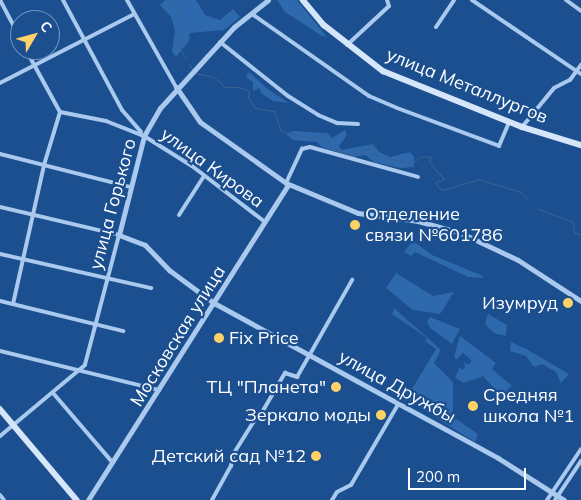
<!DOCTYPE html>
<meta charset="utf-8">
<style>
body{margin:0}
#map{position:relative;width:581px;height:500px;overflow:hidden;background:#1b4f8f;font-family:Mulish,sans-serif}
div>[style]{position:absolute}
.green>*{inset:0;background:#2e69ad}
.stream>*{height:1px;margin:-0.5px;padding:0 0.5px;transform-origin:0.5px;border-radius:0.5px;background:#3c6290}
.minor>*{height:4px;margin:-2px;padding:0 2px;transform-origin:2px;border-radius:2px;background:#a9c9ee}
.tertiary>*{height:5px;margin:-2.5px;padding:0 2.5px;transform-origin:2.5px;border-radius:2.5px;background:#a9c9ee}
.secondary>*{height:5.5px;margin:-2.75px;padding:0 2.75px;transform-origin:2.75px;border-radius:2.75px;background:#d6e6fa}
.dots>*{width:14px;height:14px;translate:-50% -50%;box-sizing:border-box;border:2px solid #1b4f8f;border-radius:50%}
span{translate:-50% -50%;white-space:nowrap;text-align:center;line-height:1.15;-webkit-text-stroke:4.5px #1b4f8f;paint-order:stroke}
.street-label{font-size:18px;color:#fff}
.poi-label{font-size:18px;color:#fff}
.left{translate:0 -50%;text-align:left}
.right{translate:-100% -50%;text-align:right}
.north{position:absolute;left:10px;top:10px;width:50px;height:50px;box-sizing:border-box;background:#1b4f8f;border:1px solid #7695bc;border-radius:50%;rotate:53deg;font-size:14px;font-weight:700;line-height:20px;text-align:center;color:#fff}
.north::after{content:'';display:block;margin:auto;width:18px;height:22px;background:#ffd166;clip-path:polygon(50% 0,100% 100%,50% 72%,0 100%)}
.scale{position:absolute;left:408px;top:468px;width:118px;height:22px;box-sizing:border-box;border:2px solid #fff;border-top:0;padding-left:6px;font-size:15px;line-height:18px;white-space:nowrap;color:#fff;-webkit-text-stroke:4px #1b4f8f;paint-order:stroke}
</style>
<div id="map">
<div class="green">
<div style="clip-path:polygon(165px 0,196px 0,205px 15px,220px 20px,233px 9px,240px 17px,224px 30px,190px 33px,189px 41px,176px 57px,172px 52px,175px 30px,171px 17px,160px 5px)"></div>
<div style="clip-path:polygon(277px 0,297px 0,327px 37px,322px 36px,285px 12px)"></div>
<div style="clip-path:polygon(249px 72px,269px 90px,289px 103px,273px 101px,261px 93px,260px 88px,253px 91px,253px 82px,246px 77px)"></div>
<div style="clip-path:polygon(345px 130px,347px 135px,339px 146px,342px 150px,373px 144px,379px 152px,390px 157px,410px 152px,414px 157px,414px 167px,401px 168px,374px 162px,365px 155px,354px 157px,322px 147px,317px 142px,293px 140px,286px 134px,293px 131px,327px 133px,332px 138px)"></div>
<div style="clip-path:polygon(413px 241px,432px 255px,483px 276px,482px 278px,468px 277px,415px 252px,411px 256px,404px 252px)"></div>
<div style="clip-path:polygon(396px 273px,433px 296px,454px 292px,440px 314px,413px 310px,386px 288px)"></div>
<div style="clip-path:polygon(394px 308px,441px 350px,434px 363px,453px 382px,453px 417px,478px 434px,475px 442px,406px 399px,436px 349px,425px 341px,427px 338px,392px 314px)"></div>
<div style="clip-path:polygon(488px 314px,507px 325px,506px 336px,494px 333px,485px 324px)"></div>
<div style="clip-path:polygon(430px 317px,460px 329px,452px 344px,430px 328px,427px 322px)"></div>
<div style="clip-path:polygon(460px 336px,496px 363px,492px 369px,512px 386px,506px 391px,512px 399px,507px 402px,483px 376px,464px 383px,455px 378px,460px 367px,462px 370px,465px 368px,464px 362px,468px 365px,472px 361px,463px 353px,456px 360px,454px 356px)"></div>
<div style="clip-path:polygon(511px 342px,528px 350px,569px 374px,561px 383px,556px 372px,542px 364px,534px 367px,526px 356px,510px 351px)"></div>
</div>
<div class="stream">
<div style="left:173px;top:0;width:13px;rotate:63deg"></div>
<div style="left:179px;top:12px;width:34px;rotate:92deg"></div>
<div style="left:178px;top:46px;width:15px;rotate:58deg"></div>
<div style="left:189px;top:64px;width:7px;rotate:56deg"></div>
<div style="left:195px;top:73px;width:19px;rotate:12deg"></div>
<div style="left:214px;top:77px;width:15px;rotate:42deg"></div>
<div style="left:225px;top:87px;width:14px"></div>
<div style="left:239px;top:87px;width:11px;rotate:22deg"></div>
<div style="left:249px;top:91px;width:6px;rotate:99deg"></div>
<div style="left:248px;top:97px;width:13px;rotate:58deg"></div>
<div style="left:255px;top:108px;width:19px;rotate:9deg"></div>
<div style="left:274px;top:111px;width:21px;rotate:71deg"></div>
<div style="left:281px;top:131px;width:29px;rotate:14deg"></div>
<div style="left:309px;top:138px;width:16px;rotate:-11deg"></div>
<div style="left:325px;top:135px;width:13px;rotate:63deg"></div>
<div style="left:331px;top:147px;width:22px;rotate:22deg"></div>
<div style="left:351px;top:155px;width:14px;rotate:-17deg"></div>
<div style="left:364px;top:151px;width:11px;rotate:-41deg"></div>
<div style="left:372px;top:144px;width:12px;rotate:70deg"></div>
<div style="left:376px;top:155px;width:36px;rotate:14deg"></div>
<div style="left:411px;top:164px;width:13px;rotate:-39deg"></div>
<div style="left:421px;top:156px;width:10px;rotate:6deg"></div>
<div style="left:431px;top:157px;width:5px;rotate:112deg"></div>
<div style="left:429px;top:162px;width:23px;rotate:49deg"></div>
<div style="left:444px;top:179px;width:9px;rotate:159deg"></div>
<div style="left:436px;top:182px;width:5px;rotate:68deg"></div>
<div style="left:438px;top:187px;width:6px;rotate:31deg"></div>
<div style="left:443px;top:190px;width:37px;rotate:-17deg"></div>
<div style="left:478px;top:179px;width:45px;rotate:16.8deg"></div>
<div style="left:521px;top:192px;width:9px;rotate:49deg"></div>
<div style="left:538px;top:209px;width:37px;rotate:20deg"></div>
<div style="left:573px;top:222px;width:10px;rotate:84deg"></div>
<div style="left:574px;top:232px;width:8px;rotate:23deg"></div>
</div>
<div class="minor">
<div style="left:0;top:0;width:43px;rotate:62.2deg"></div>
<div style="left:63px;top:0;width:125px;rotate:61.8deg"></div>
<div style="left:122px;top:110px;width:29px;rotate:49deg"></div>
<div style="left:127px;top:0;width:100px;rotate:60.6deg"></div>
<div style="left:472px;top:0;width:132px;rotate:34.2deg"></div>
<div style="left:566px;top:0;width:19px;rotate:36deg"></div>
<div style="left:252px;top:14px;width:143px;rotate:35deg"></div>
<div style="left:369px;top:96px;width:30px;rotate:23deg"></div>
<div style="left:397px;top:108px;width:109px;rotate:20.4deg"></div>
<div style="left:499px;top:146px;width:26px;rotate:-67deg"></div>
<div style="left:436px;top:27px;width:32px;rotate:-56deg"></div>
<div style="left:220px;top:42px;width:87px;rotate:38.5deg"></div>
<div style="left:288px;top:96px;width:36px;rotate:32deg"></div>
<div style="left:318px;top:115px;width:21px;rotate:23deg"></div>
<div style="left:337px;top:123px;width:21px;rotate:3deg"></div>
<div style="left:347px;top:45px;width:57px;rotate:-42.9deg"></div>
<div style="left:389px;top:6px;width:6px;rotate:-108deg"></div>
<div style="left:26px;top:50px;width:71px;rotate:61.3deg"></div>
<div style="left:60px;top:112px;width:47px;rotate:11.1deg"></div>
<div style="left:106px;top:121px;width:41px;rotate:21.5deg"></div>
<div style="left:144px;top:136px;width:57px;rotate:32deg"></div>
<div style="left:192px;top:166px;width:92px;rotate:37.5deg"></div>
<div style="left:0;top:83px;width:151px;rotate:-27.2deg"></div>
<div style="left:522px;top:127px;width:50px;rotate:-50.6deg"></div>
<div style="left:554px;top:88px;width:18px;rotate:-27deg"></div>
<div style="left:570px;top:80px;width:19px;rotate:-54deg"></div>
<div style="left:0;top:154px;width:134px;rotate:14.2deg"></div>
<div style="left:286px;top:183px;width:38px;rotate:-65deg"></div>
<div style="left:302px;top:149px;width:8px;rotate:-14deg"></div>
<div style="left:310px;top:147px;width:112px;rotate:15.5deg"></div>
<div style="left:0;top:207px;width:122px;rotate:13.2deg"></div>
<div style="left:119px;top:235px;width:134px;rotate:104.7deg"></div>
<div style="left:85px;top:365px;width:111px;rotate:140.1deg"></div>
<div style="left:179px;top:215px;width:46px;rotate:-57.3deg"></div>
<div style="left:0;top:254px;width:155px;rotate:12.7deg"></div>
<div style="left:0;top:301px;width:127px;rotate:13.7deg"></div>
<div style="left:13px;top:304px;width:142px;rotate:-77.4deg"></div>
<div style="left:44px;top:165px;width:55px;rotate:-73.2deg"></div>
<div style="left:0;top:351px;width:164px;rotate:13.8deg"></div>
<div style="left:53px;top:393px;width:92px;rotate:49.4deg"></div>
<div style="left:0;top:495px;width:6px;rotate:51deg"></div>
<div style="left:212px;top:500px;width:39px;rotate:-61deg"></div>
<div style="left:231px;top:466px;width:13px;rotate:-77deg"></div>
<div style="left:234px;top:453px;width:40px;rotate:-58deg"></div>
<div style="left:255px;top:419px;width:8px;rotate:-40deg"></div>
<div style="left:261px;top:414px;width:48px;rotate:-59.7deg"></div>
<div style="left:285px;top:373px;width:13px;rotate:18deg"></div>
<div style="left:297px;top:377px;width:112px;rotate:-60.4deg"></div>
<div style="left:332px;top:500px;width:9px;rotate:-58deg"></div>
<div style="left:337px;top:492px;width:16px;rotate:-27deg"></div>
<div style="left:351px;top:485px;width:95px;rotate:-59.7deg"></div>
<div style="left:547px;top:500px;width:61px;rotate:-56.3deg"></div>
<div style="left:555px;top:500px;width:47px;rotate:-56.3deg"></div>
</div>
<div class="tertiary">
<div style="left:268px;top:0;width:43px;rotate:141.5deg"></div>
<div style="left:234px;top:27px;width:110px;rotate:132.4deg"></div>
<div style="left:160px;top:108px;width:32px;rotate:120deg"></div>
<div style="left:144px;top:136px;width:102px;rotate:104.2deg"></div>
<div style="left:119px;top:235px;width:28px;rotate:21deg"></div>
<div style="left:145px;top:245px;width:35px;rotate:46deg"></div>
<div style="left:169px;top:270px;width:56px;rotate:36.3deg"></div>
<div style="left:214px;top:303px;width:324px;rotate:28.6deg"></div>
<div style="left:498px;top:458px;width:78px;rotate:32.5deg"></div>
<div style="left:176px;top:87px;width:42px;rotate:55.6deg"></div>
<div style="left:200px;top:122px;width:105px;rotate:35.3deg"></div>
<div style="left:286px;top:183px;width:78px;rotate:22.6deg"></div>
<div style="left:358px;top:213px;width:61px;rotate:7.6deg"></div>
<div style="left:418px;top:221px;width:45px;rotate:15.6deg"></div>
<div style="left:461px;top:233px;width:63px;rotate:25.3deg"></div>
<div style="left:518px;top:260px;width:75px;rotate:33.1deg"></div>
<div style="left:88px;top:500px;width:373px;rotate:-57.6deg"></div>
</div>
<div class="secondary">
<div style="left:303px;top:0;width:33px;rotate:50deg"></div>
<div style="left:324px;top:25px;width:75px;rotate:37.9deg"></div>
<div style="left:383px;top:71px;width:150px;rotate:21.9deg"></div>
<div style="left:522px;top:127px;width:62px;rotate:17deg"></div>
<div style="left:0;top:409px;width:119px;rotate:49.8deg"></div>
</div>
<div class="dots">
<div style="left:355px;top:225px;background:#ffd166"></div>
<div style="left:568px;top:303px;background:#ffd166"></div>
<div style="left:219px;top:338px;background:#ffd166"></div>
<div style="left:336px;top:387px;background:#ffd166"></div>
<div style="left:473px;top:406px;background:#ffd166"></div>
<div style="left:381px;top:415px;background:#ffd166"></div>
<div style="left:316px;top:456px;background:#ffd166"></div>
</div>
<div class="street-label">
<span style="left:467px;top:86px;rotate:22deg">улица Металлургов</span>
<span style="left:212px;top:168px;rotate:36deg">улица Кирова</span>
<span style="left:113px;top:204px;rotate:-75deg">улица Горького</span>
<span style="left:178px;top:336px;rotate:-58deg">Московская улица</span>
<span style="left:397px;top:387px;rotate:29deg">улица Дружбы</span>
</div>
<div class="poi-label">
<span class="left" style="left:365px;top:225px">Отделение<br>связи №601786</span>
<span class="right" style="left:558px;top:303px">Изумруд</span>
<span class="left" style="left:229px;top:338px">Fix Price</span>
<span class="right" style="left:326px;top:387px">ТЦ "Планета"</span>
<span class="left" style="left:483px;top:406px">Средняя<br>школа №1</span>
<span class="right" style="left:371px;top:415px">Зеркало моды</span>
<span class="right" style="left:306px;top:456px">Детский сад №12</span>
</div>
<div class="north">С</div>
<div class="scale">200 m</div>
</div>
